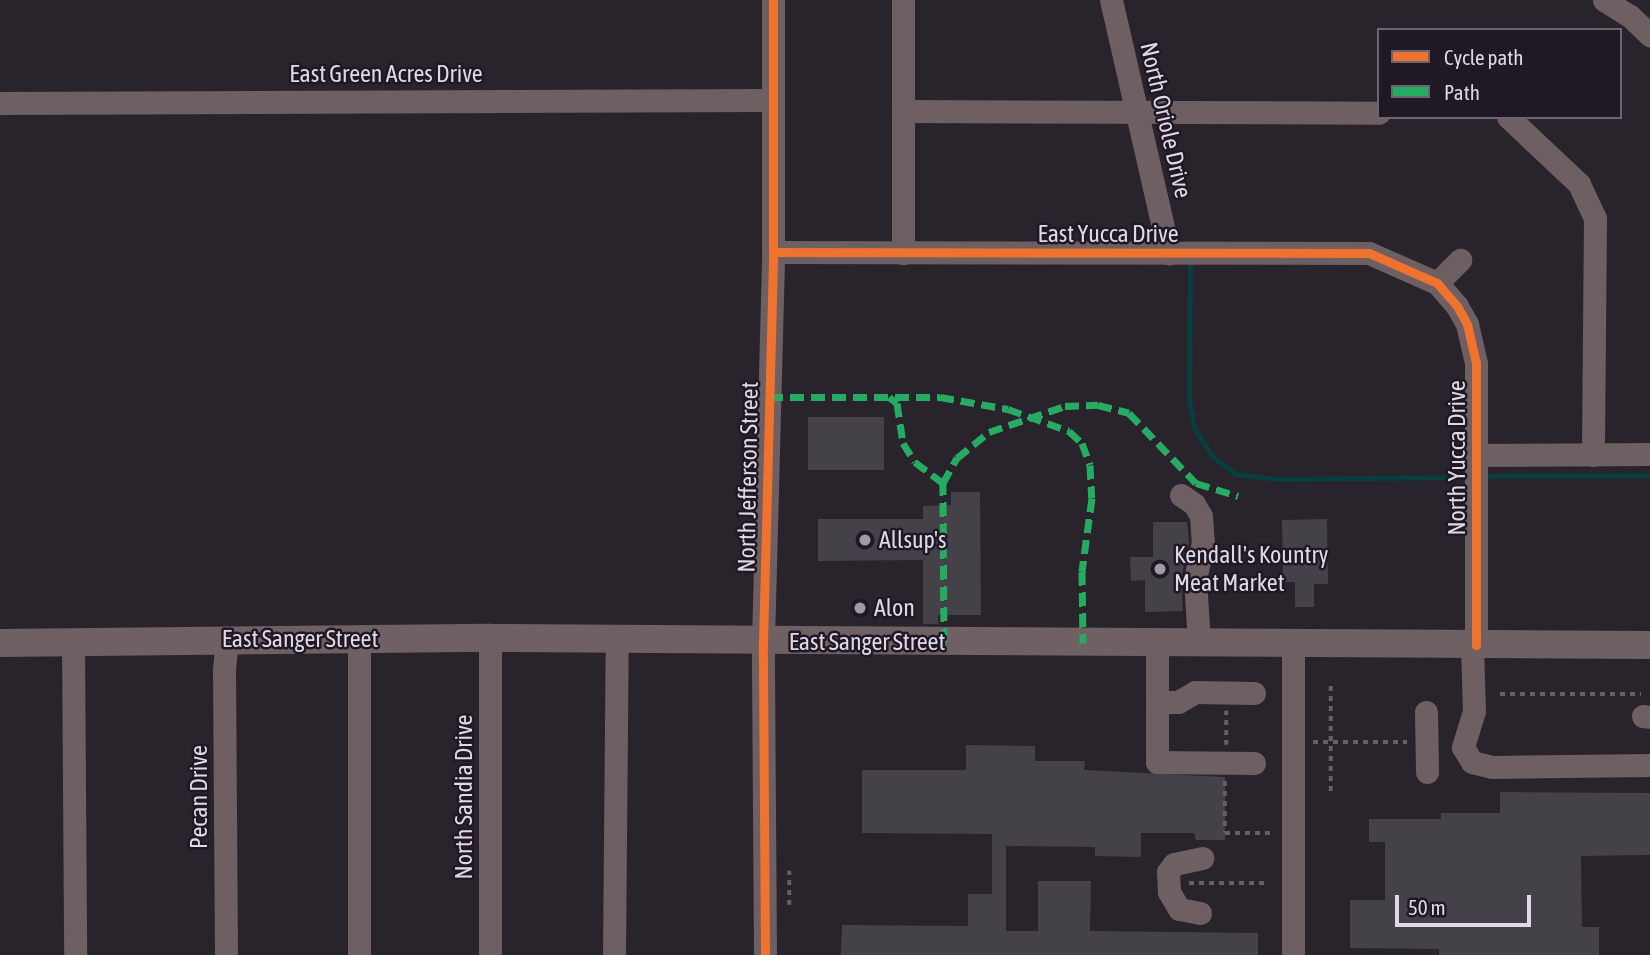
<!DOCTYPE html>
<style>
body{margin:0}
#map{position:relative;width:1650px;height:955px;overflow:hidden;background:#29242c;font-family:"Asap Condensed",sans-serif}
div>[style]{position:absolute}
.stream>*{height:5px;margin:-2.5px;padding:0 2.5px;transform-origin:2.5px;border-radius:2.5px;background:#073e40}
.building>*{inset:0;background:#454148;transform-origin:0 0}
.path>*{height:3.5px;margin-top:-1.75px;transform-origin:0;background:repeating-linear-gradient(90deg,#685f63 0 5px,transparent 0 10px)}
.minor>*{height:23px;margin:-11.5px;padding:0 11.5px;transform-origin:11.5px;border-radius:11.5px;background:#6d5f62}
.major>*{height:28px;margin:-14px;padding:0 14px;transform-origin:14px;border-radius:14px;background:#6f6064}
.quiet>*{height:7px;margin-top:-3.5px;transform-origin:0;background:repeating-linear-gradient(90deg,#26ab63 0 14px,transparent 0 21px)}
.cycleway>*{height:9px;margin:-4.5px;padding:0 4.5px;transform-origin:4.5px;border-radius:4.5px;background:#ef722f}
.dots>*{width:19px;height:19px;translate:-50% -50%;box-sizing:border-box;border:4px solid #201825;border-radius:50%}
span{translate:-50% -50%;white-space:nowrap;text-align:center;line-height:1.15;-webkit-text-stroke:5px #201825;paint-order:stroke}
.street-label{font-size:24px;color:#ded9e2}
.poi-label{font-size:24px;color:#ded9e2}
.left{translate:0 -50%;text-align:left}
.legend{position:absolute;left:1377px;top:28px;width:245px;height:91px;box-sizing:border-box;background:#201825;border:2px solid #6c6571;margin:0;padding:9px 12px;list-style:none;font-size:21px;color:#ded9e2}
.legend li{display:flex;align-items:center;gap:14px;height:35px}
.legend b{width:35px;border:2px solid #6c6571}
.scale{position:absolute;left:1395px;top:895px;width:136px;height:32px;box-sizing:border-box;border:4px solid #ded9e2;border-top:0;padding-left:9px;font-size:21px;line-height:24px;white-space:nowrap;color:#ded9e2;-webkit-text-stroke:5px #201825;paint-order:stroke}
</style>
<div id="map">
<div class="stream">
<div style="left:1190px;top:260px;width:140px;rotate:90.4deg"></div>
<div style="left:1189px;top:400px;width:28px;rotate:80deg"></div>
<div style="left:1194px;top:428px;width:33px;rotate:57deg"></div>
<div style="left:1212px;top:456px;width:29px;rotate:38deg"></div>
<div style="left:1235px;top:474px;width:43px;rotate:6.6deg"></div>
<div style="left:1278px;top:479px;width:191px;rotate:-0.6deg"></div>
<div style="left:1483px;top:476px;width:167px;rotate:-0.3deg"></div>
</div>
<div class="building">
<div style="left:808px;top:417px;width:76px;height:53px"></div>
<div style="clip-path:polygon(951px 492px,980px 492px,981px 615px,938px 615px,938px 624px,923px 624px,923px 560px,818px 561px,818px 519px,923px 519px,923px 506px,951px 505px)"></div>
<div style="clip-path:polygon(1327px 519px,1328px 584px,1314px 584px,1314px 607px,1295px 607px,1295px 582px,1283px 582px,1282px 520px)"></div>
<div style="clip-path:polygon(1153px 522px,1187px 522px,1189px 541px,1181px 580px,1183px 611px,1145px 612px,1145px 580px,1131px 581px,1130px 557px,1153px 557px)"></div>
<div style="clip-path:polygon(966px 745px,1035px 746px,1035px 761px,1085px 761px,1084px 770px,1225px 777px,1225px 840px,1196px 840px,1194px 833px,1141px 833px,1141px 857px,1095px 856px,1095px 847px,1006px 846px,1006px 931px,1038px 931px,1038px 881px,1091px 881px,1090px 931px,1258px 933px,1258px 955px,841px 955px,842px 925px,968px 926px,968px 894px,992px 894px,992px 834px,862px 833px,862px 770px,966px 770px)"></div>
<div style="clip-path:polygon(1500px 792px,1650px 793px,1650px 855px,1581px 856px,1582px 927px,1599px 927px,1599px 955px,1439px 955px,1439px 949px,1350px 948px,1350px 900px,1385px 900px,1385px 842px,1369px 842px,1369px 819px,1441px 819px,1441px 813px,1500px 813px)"></div>
</div>
<div class="path">
<div style="left:1331px;top:686px;width:110px;rotate:90deg"></div>
<div style="left:1500px;top:694px;width:141px"></div>
<div style="left:1313px;top:742px;width:94px"></div>
<div style="left:1226px;top:745px;width:34px;rotate:-90deg"></div>
<div style="left:1225px;top:781px;width:52px;rotate:90deg"></div>
<div style="left:1225px;top:833px;width:49px"></div>
<div style="left:1189px;top:883px;width:75px"></div>
<div style="left:789px;top:905px;width:34px;rotate:-90deg"></div>
</div>
<div class="minor">
<div style="left:903px;top:0;width:253px;rotate:90deg"></div>
<div style="left:1111px;top:0;width:260px;rotate:77.1deg"></div>
<div style="left:1604px;top:0;width:31px;rotate:32deg"></div>
<div style="left:1630px;top:16px;width:28px;rotate:44deg"></div>
<div style="left:0;top:103px;width:773px;rotate:-0.22deg"></div>
<div style="left:903px;top:111px;width:476px;rotate:0.2deg"></div>
<div style="left:1508px;top:117px;width:98px;rotate:43.3deg"></div>
<div style="left:1579px;top:184px;width:38px;rotate:65deg"></div>
<div style="left:1595px;top:218px;width:237px;rotate:90.5deg"></div>
<div style="left:773px;top:252px;width:596px;rotate:0.1deg"></div>
<div style="left:1369px;top:253px;width:74px;rotate:23.8deg"></div>
<div style="left:1437px;top:283px;width:30px;rotate:49deg"></div>
<div style="left:1457px;top:306px;width:21px;rotate:61deg"></div>
<div style="left:1467px;top:324px;width:40px;rotate:77deg"></div>
<div style="left:1476px;top:363px;width:282px;rotate:90deg"></div>
<div style="left:1437px;top:283px;width:33px;rotate:-45deg"></div>
<div style="left:1476px;top:455px;width:174px;rotate:-0.3deg"></div>
<div style="left:1181px;top:495px;width:16px;rotate:35deg"></div>
<div style="left:1194px;top:504px;width:14px;rotate:60deg"></div>
<div style="left:1201px;top:516px;width:26px;rotate:86deg"></div>
<div style="left:1203px;top:542px;width:38px;rotate:102deg"></div>
<div style="left:1195px;top:579px;width:64px;rotate:86.4deg"></div>
<div style="left:359px;top:639px;width:316px;rotate:90deg"></div>
<div style="left:73px;top:642px;width:313px;rotate:89.6deg"></div>
<div style="left:1157px;top:643px;width:119px;rotate:90deg"></div>
<div style="left:1157px;top:762px;width:97px;rotate:0.6deg"></div>
<div style="left:1293px;top:644px;width:311px;rotate:90deg"></div>
<div style="left:1472px;top:645px;width:66px;rotate:88.3deg"></div>
<div style="left:1474px;top:711px;width:38px;rotate:107deg"></div>
<div style="left:1463px;top:747px;width:17px;rotate:59deg"></div>
<div style="left:1472px;top:762px;width:21px;rotate:14deg"></div>
<div style="left:1492px;top:767px;width:158px;rotate:-0.7deg"></div>
<div style="left:1157px;top:702px;width:21px"></div>
<div style="left:1178px;top:702px;width:20px;rotate:-30deg"></div>
<div style="left:1195px;top:692px;width:59px;rotate:1deg"></div>
<div style="left:1426px;top:712px;width:60px;rotate:89deg"></div>
<div style="left:1643px;top:716px;width:7px;rotate:8deg"></div>
<div style="left:1200px;top:913px;width:21px;rotate:-169deg"></div>
<div style="left:1179px;top:909px;width:20px;rotate:-120deg"></div>
<div style="left:1169px;top:892px;width:20px;rotate:-93deg"></div>
<div style="left:1168px;top:872px;width:10px;rotate:-53deg"></div>
<div style="left:1174px;top:864px;width:29px;rotate:-12deg"></div>
<div style="left:226px;top:955px;width:286px;rotate:-90.4deg"></div>
<div style="left:224px;top:669px;width:30px;rotate:-84deg"></div>
<div style="left:490px;top:955px;width:317px;rotate:-90deg"></div>
<div style="left:614px;top:955px;width:315px;rotate:-89.5deg"></div>
<div style="left:765px;top:955px;width:313px;rotate:-90.4deg"></div>
<div style="left:763px;top:642px;width:390px;rotate:-88.5deg"></div>
<div style="left:773px;top:252px;width:252px;rotate:-90deg"></div>
</div>
<div class="major">
<div style="left:0;top:643px;width:490px;rotate:-0.6deg"></div>
<div style="left:490px;top:638px;width:1160px;rotate:0.35deg"></div>
</div>
<div class="quiet">
<div style="left:769px;top:397px;width:171px"></div>
<div style="left:940px;top:397px;width:69px;rotate:10deg"></div>
<div style="left:1008px;top:409px;width:65px;rotate:19.8deg"></div>
<div style="left:1069px;top:431px;width:18px;rotate:43deg"></div>
<div style="left:1082px;top:443px;width:23px;rotate:70deg"></div>
<div style="left:1090px;top:465px;width:33px;rotate:87deg"></div>
<div style="left:1092px;top:498px;width:74px;rotate:97.8deg"></div>
<div style="left:1082px;top:571px;width:72px;rotate:89.2deg"></div>
<div style="left:889px;top:397px;width:10px;rotate:37deg"></div>
<div style="left:897px;top:403px;width:40px;rotate:81.5deg"></div>
<div style="left:903px;top:443px;width:22px;rotate:58deg"></div>
<div style="left:915px;top:462px;width:35px;rotate:37deg"></div>
<div style="left:944px;top:642px;width:159px;rotate:-90.4deg"></div>
<div style="left:943px;top:483px;width:29px;rotate:-61deg"></div>
<div style="left:957px;top:458px;width:41px;rotate:-39.1deg"></div>
<div style="left:989px;top:432px;width:80px;rotate:-18.9deg"></div>
<div style="left:1065px;top:406px;width:33px;rotate:-2deg"></div>
<div style="left:1098px;top:405px;width:32px;rotate:14deg"></div>
<div style="left:1129px;top:413px;width:97px;rotate:46.3deg"></div>
<div style="left:1196px;top:483px;width:44px;rotate:17.2deg"></div>
</div>
<div class="cycleway">
<div style="left:773px;top:252px;width:596px;rotate:0.1deg"></div>
<div style="left:1369px;top:253px;width:74px;rotate:23.8deg"></div>
<div style="left:1437px;top:283px;width:30px;rotate:49deg"></div>
<div style="left:1457px;top:306px;width:21px;rotate:61deg"></div>
<div style="left:1467px;top:324px;width:40px;rotate:77deg"></div>
<div style="left:1476px;top:363px;width:282px;rotate:90deg"></div>
<div style="left:765px;top:955px;width:313px;rotate:-90.4deg"></div>
<div style="left:763px;top:642px;width:390px;rotate:-88.5deg"></div>
<div style="left:773px;top:252px;width:252px;rotate:-90deg"></div>
</div>
<div class="dots">
<div style="left:865px;top:540px;background:#9f9aa2"></div>
<div style="left:1160px;top:569px;background:#9f9aa2"></div>
<div style="left:860px;top:608px;background:#9f9aa2"></div>
</div>
<div class="street-label">
<span style="left:386px;top:74px">East Green Acres Drive</span>
<span style="left:1166px;top:120px;rotate:77deg">North Oriole Drive</span>
<span style="left:1108px;top:234px">East Yucca Drive</span>
<span style="left:1457px;top:458px;rotate:-90deg">North Yucca Drive</span>
<span style="left:748px;top:477px;rotate:-89deg">North Jefferson Street</span>
<span style="left:300px;top:639px">East Sanger Street</span>
<span style="left:867px;top:642px">East Sanger Street</span>
<span style="left:199px;top:797px;rotate:-90deg">Pecan Drive</span>
<span style="left:464px;top:797px;rotate:-90deg">North Sandia Drive</span>
</div>
<div class="poi-label">
<span class="left" style="left:879px;top:540px">Allsup's</span>
<span class="left" style="left:1174px;top:569px">Kendall's Kountry<br>Meat Market</span>
<span class="left" style="left:874px;top:608px">Alon</span>
</div>
<ul class="legend">
<li><b style="height:9px;background:#ef722f"></b>Cycle path</li>
<li><b style="height:9px;background:#26ab63"></b>Path</li>
</ul>
<div class="scale">50 m</div>
</div>
